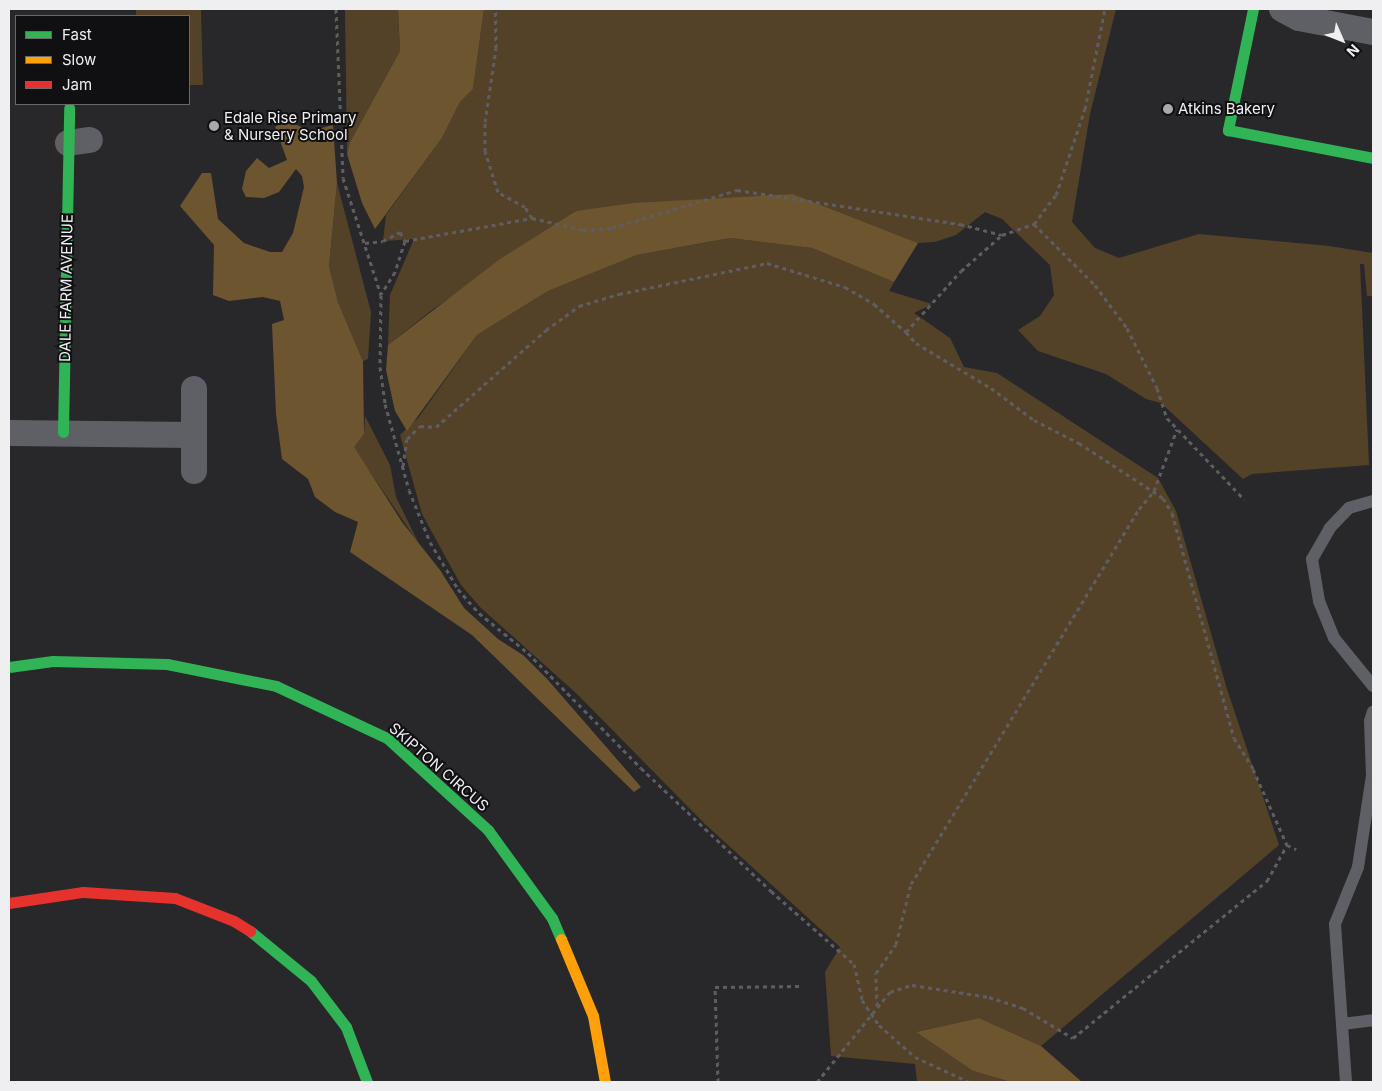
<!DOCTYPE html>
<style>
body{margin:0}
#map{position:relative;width:1382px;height:1091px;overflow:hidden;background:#28282b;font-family:Inter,sans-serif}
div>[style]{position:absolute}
.green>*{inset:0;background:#544228}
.forest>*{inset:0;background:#6d5530}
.path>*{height:3px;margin-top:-1.5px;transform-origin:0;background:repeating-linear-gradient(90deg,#5e5e62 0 4px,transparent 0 8px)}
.lane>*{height:12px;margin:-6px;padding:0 6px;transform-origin:6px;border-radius:6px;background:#5f6066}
.street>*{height:26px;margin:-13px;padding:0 13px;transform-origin:13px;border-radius:13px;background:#5f6066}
.fast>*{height:11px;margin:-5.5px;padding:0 5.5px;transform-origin:5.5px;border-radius:5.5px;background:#30b455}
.slow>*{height:11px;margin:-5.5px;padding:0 5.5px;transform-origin:5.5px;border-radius:5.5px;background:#ff9f0a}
.jam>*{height:11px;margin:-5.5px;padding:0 5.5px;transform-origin:5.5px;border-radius:5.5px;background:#e5322d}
.dots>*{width:14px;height:14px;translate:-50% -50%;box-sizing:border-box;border:2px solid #101012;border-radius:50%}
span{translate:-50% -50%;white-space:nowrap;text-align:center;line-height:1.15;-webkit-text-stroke:4px #101012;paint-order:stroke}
.poi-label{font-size:15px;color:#efeff2}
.left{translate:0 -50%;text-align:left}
.street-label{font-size:15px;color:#efeff2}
.frame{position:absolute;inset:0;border:10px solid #efeff2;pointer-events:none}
.legend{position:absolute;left:15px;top:15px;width:175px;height:90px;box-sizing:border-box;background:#101012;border:1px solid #69696c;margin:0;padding:6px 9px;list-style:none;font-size:15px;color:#efeff2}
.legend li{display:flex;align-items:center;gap:10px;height:25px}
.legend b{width:25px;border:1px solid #69696c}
.north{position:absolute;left:1317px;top:15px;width:50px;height:50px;-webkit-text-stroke:4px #101012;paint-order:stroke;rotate:134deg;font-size:14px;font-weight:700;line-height:20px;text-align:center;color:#efeff2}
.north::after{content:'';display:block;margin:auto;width:18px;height:22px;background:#efeff2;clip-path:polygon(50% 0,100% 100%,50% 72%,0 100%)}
</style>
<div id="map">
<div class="green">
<div style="clip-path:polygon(136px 9px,201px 9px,203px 85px,189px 85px,189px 16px,136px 16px)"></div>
<div style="clip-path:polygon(345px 9px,398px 9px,400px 51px,350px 142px,347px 154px)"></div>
<div style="clip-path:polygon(484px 9px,1116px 9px,1090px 114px,1072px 222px,1095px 248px,1119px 258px,1199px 234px,1329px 246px,1373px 253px,1373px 296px,1367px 296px,1364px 264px,1360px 264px,1369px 465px,1252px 474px,1243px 479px,1161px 403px,1146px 399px,1106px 374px,1038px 351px,1018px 330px,1040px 316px,1054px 295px,1050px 265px,1002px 219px,985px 212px,956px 235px,935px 242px,918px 243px,793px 194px,576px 211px,432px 310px,388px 345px,390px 295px,414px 239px,383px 241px,386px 215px,442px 138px,460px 102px,473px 89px)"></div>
<div style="clip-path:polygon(337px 183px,371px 312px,368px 359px,363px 361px,338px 302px,329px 266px)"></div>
<div style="clip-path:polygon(730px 238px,812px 248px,894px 282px,889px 291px,932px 304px,914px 313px,950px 338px,964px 367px,997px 373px,1158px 478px,1176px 511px,1227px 689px,1279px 845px,1041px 1046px,979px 1018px,916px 1032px,973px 1071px,1011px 1082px,917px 1082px,915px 1064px,831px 1056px,825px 972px,840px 947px,705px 824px,577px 694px,480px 607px,461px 585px,422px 514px,400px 435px,419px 417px,477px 335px,548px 291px,637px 255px)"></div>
<div style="clip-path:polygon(365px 416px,390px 465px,396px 497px,419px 544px,353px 447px,364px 434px)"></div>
</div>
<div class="forest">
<div style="clip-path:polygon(398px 9px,484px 9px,473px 89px,460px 102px,442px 138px,375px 229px,362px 203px,347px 154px,350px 142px,400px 51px)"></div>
<div style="clip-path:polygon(286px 120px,310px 131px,333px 125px,337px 183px,329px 266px,338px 302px,363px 361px,364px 434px,354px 447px,402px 522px,440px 570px,464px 608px,498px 639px,523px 655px,548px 680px,641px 787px,634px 792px,472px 635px,350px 552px,358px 522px,335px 512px,315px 497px,308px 479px,282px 459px,276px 414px,272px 324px,284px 320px,280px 301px,263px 297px,229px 301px,213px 295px,214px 245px,180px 206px,202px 173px,211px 173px,218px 219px,244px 243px,270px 252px,282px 252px,293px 233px,304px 187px,302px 176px,296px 169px,279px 192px,264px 198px,246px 197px,242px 189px,246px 171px,257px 158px,269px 168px,287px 160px,275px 127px)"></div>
<div style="clip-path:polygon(793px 194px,918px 243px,894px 282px,812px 248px,730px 238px,637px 255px,548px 291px,477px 335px,407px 431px,395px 411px,386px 370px,388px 345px,500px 259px,576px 211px,634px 203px)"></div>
<div style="clip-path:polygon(979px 1018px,1041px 1046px,1082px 1082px,1011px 1082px,973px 1071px,916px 1032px)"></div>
</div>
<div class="path">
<div style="left:336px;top:9px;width:169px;rotate:87.6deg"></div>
<div style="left:343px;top:178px;width:123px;rotate:72deg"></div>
<div style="left:381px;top:295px;width:72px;rotate:90.8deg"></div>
<div style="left:380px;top:367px;width:37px;rotate:82deg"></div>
<div style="left:385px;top:404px;width:89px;rotate:74.4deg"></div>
<div style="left:409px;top:490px;width:56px;rotate:68deg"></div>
<div style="left:430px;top:542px;width:55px;rotate:59.2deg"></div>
<div style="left:458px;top:589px;width:32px;rotate:49deg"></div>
<div style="left:479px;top:613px;width:63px;rotate:39.2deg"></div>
<div style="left:528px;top:653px;width:161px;rotate:45.5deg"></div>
<div style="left:641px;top:768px;width:179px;rotate:43.4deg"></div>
<div style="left:771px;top:891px;width:111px;rotate:41.3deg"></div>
<div style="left:854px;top:964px;width:37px;rotate:77deg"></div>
<div style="left:862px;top:1000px;width:30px;rotate:56deg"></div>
<div style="left:879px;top:1025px;width:48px;rotate:41.6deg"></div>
<div style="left:915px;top:1057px;width:60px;rotate:24.8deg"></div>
<div style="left:532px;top:218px;width:52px;rotate:13.2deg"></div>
<div style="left:583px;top:230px;width:29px;rotate:-4deg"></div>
<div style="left:612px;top:228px;width:131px;rotate:-16.9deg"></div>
<div style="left:737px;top:190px;width:226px;rotate:8.7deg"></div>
<div style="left:960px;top:224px;width:43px;rotate:14.7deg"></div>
<div style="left:1034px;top:224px;width:86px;rotate:45deg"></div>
<div style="left:1095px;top:285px;width:54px;rotate:53.3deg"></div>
<div style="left:1127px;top:328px;width:67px;rotate:63.4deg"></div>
<div style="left:1157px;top:388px;width:32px;rotate:72deg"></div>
<div style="left:1167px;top:418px;width:112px;rotate:46.5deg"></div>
<div style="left:405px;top:241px;width:129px;rotate:-10.3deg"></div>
<div style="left:532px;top:218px;width:13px;rotate:-122deg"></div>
<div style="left:525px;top:207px;width:31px;rotate:-151deg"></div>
<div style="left:498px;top:192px;width:43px;rotate:-107.6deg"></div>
<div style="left:485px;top:151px;width:29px;rotate:-90deg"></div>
<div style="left:485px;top:122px;width:75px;rotate:-81.5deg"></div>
<div style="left:496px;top:48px;width:39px;rotate:-91deg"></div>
<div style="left:365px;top:243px;width:18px;rotate:-6deg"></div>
<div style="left:383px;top:241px;width:19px;rotate:-28deg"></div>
<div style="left:400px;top:232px;width:10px;rotate:61deg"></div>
<div style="left:405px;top:241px;width:33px;rotate:108deg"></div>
<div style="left:395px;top:272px;width:26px;rotate:122deg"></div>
<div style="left:906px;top:332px;width:15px;rotate:48deg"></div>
<div style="left:916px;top:343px;width:87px;rotate:31deg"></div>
<div style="left:991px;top:388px;width:54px;rotate:36.7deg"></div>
<div style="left:1034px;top:420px;width:51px;rotate:27.1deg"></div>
<div style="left:1079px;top:443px;width:100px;rotate:33.2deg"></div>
<div style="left:1163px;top:498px;width:17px;rotate:59deg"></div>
<div style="left:1172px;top:513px;width:233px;rotate:74.6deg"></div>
<div style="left:1234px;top:738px;width:36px;rotate:58deg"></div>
<div style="left:1253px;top:769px;width:83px;rotate:65.9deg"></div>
<div style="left:1287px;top:845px;width:10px;rotate:24deg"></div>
<div style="left:403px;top:466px;width:27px;rotate:-82deg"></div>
<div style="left:407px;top:439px;width:18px;rotate:-45deg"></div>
<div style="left:420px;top:426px;width:16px;rotate:4deg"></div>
<div style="left:436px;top:427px;width:147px;rotate:-41.4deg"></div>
<div style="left:546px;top:330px;width:41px;rotate:-36deg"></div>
<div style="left:579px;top:306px;width:42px;rotate:-16.7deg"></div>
<div style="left:619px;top:294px;width:151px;rotate:-11.8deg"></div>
<div style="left:767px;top:263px;width:82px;rotate:17.1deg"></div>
<div style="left:845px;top:287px;width:34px;rotate:30deg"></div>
<div style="left:874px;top:304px;width:43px;rotate:41.2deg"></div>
<div style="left:906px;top:332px;width:82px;rotate:-48deg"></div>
<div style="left:961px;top:271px;width:55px;rotate:-41.3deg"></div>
<div style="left:1002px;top:235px;width:34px;rotate:-19deg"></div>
<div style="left:1034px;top:224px;width:36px;rotate:-53deg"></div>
<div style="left:1056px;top:195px;width:91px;rotate:-71.4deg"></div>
<div style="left:1085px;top:109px;width:102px;rotate:-78.7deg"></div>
<div style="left:877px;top:1006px;width:33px;rotate:-92deg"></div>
<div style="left:876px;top:973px;width:35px;rotate:-55deg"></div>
<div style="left:896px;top:944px;width:62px;rotate:-76deg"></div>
<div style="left:911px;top:884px;width:439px;rotate:-58.7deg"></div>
<div style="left:1139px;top:509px;width:23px;rotate:-50deg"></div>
<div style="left:1154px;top:491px;width:66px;rotate:-69.6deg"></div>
<div style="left:718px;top:1082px;width:95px;rotate:-91.8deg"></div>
<div style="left:715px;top:987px;width:87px;rotate:-0.7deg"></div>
<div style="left:817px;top:1082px;width:116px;rotate:-51deg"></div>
<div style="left:890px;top:992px;width:23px;rotate:-18deg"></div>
<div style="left:912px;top:985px;width:78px;rotate:8.9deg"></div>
<div style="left:989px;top:997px;width:36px;rotate:18deg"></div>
<div style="left:1023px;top:1008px;width:58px;rotate:31deg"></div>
<div style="left:1073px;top:1038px;width:250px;rotate:-39deg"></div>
<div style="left:1267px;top:881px;width:41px;rotate:-60.9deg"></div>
</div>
<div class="lane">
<div style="left:1373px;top:501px;width:25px;rotate:164deg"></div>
<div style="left:1349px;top:508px;width:28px;rotate:134deg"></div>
<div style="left:1330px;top:528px;width:36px;rotate:120deg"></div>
<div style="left:1312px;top:559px;width:43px;rotate:80.5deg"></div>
<div style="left:1319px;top:601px;width:40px;rotate:68deg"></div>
<div style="left:1334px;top:638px;width:62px;rotate:50.9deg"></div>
<div style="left:1342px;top:1024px;width:31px;rotate:-7deg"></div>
<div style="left:1346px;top:1082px;width:158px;rotate:-94deg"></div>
<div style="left:1335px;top:924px;width:61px;rotate:-68deg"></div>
<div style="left:1358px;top:867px;width:92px;rotate:-81.3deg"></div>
<div style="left:1372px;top:776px;width:55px;rotate:-92.1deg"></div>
<div style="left:1370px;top:721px;width:10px;rotate:-73deg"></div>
</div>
<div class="street">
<div style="left:1282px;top:9px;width:19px;rotate:28deg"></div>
<div style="left:1299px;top:18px;width:75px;rotate:10.7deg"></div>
<div style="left:68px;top:143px;width:22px;rotate:-8deg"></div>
<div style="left:9px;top:433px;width:184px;rotate:0.6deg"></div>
<div style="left:194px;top:471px;width:82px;rotate:-90deg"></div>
</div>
<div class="fast">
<div style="left:1253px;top:9px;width:124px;rotate:101.7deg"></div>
<div style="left:1228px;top:130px;width:148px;rotate:10.9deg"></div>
<div style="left:63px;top:432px;width:324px;rotate:-88.9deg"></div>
<div style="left:9px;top:667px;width:44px;rotate:-7.8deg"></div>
<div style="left:53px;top:661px;width:114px;rotate:1.5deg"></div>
<div style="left:167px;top:664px;width:111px;rotate:11.4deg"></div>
<div style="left:276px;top:686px;width:123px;rotate:25.1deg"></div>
<div style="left:387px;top:738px;width:137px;rotate:42.3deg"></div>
<div style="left:488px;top:830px;width:109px;rotate:54deg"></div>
<div style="left:552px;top:918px;width:23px;rotate:67deg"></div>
<div style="left:250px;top:931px;width:79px;rotate:39.3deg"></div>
<div style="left:311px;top:981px;width:58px;rotate:52.7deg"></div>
<div style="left:346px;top:1027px;width:59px;rotate:69.1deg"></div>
</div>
<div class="slow">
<div style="left:561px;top:939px;width:83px;rotate:67.4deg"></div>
<div style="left:593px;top:1016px;width:67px;rotate:79.7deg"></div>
</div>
<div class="jam">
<div style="left:9px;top:903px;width:75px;rotate:-8.5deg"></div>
<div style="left:83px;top:892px;width:92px;rotate:3.7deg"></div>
<div style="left:175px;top:898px;width:63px;rotate:21.3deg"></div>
<div style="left:234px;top:921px;width:19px;rotate:32deg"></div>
</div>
<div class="dots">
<div style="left:1168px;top:109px;background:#a9a9ac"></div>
<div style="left:214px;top:126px;background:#a9a9ac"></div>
</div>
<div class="poi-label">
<span class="left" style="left:1178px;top:109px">Atkins Bakery</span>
<span class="left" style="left:224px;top:126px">Edale Rise Primary<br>&amp; Nursery School</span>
</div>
<div class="street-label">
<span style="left:66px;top:288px;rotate:-89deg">DALE FARM AVENUE</span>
<span style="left:439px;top:767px;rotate:41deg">SKIPTON CIRCUS</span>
</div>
<div class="frame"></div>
<ul class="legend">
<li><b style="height:6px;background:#30b455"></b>Fast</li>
<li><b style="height:6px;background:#ff9f0a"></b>Slow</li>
<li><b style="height:6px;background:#e5322d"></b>Jam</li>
</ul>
<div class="north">N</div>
</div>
